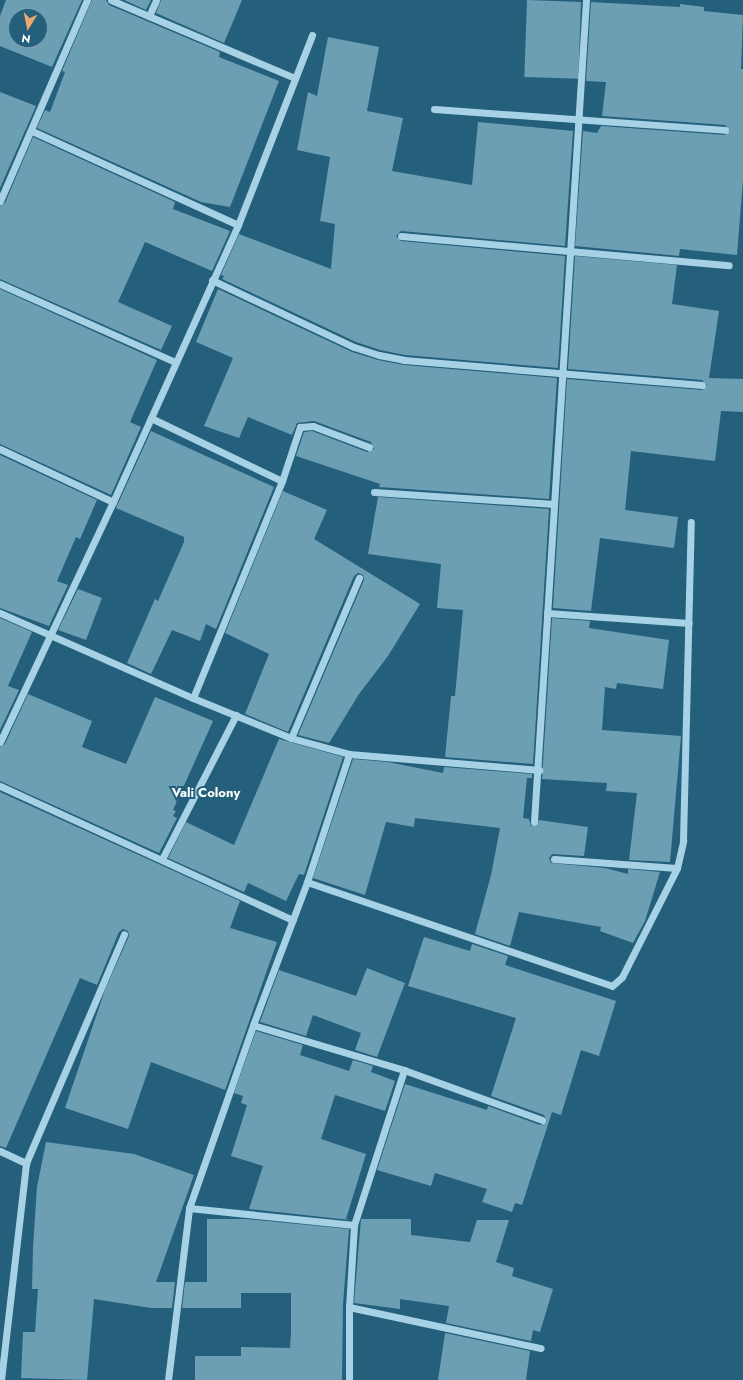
<!DOCTYPE html>
<style>
body{margin:0}
#map{position:relative;width:743px;height:1380px;overflow:hidden;background:#245f7b;font-family:Jost,sans-serif}
div>[style]{position:absolute}
.building>*{inset:0;background:#6d9fb4;transform-origin:0 0}
.minor>*{height:7px;margin:-3.5px;padding:0 3.5px;transform-origin:3.5px;border-radius:3.5px;background:#a7d2e5}
span{translate:-50% -50%;white-space:nowrap;text-align:center;line-height:1.15;-webkit-text-stroke:4px #245f7b;paint-order:stroke}
.neighbourhood-label{font-size:13px;color:#fff;font-weight:700}
.north{position:absolute;left:8px;top:8px;width:40px;height:40px;box-sizing:border-box;background:#245f7b;border:1px solid #7c9fb0;border-radius:50%;rotate:190deg;font-size:11px;font-weight:700;line-height:16px;text-align:center;color:#fff}
.north::after{content:'';display:block;margin:auto;width:14px;height:18px;background:#efa86a;clip-path:polygon(50% 0,100% 100%,50% 72%,0 100%)}
</style>
<div id="map">
<div class="building">
<div style="clip-path:polygon(evenodd,6px 0,82px 0,52px 67px,0 46px,0 16px,6px 0,16px 16px,40px 16px,40px 40px,16px 40px,16px 16px)"></div>
<div style="clip-path:polygon(92px 0,106px 0,109px 5px,220px 52px,219px 57px,279px 81px,230px 207px,201px 202px,37px 128px,45px 110px,50px 112px,65px 72px,62px 71px)"></div>
<div style="clip-path:polygon(124px 0,151px 0,146px 10px)"></div>
<div style="clip-path:polygon(161px 0,242px 0,224px 43px,156px 13px)"></div>
<div style="left:527px;top:0;width:54px;height:77px;rotate:2deg"></div>
<div style="clip-path:polygon(591px 2px,680px 7px,680px 4px,704px 7px,704px 11px,743px 15px,741px 69px,743px 69px,743px 180px,737px 255px,680px 249px,679px 256px,575px 246px,583px 131px,597px 133px,601px 126px,725px 135px,730px 130px,725px 125px,602px 116px,606px 82px,586px 81px)"></div>
<div style="clip-path:polygon(328px 37px,379px 47px,367px 111px,403px 118px,392px 171px,472px 185px,478px 122px,573px 131px,565px 246px,401px 231px,396px 236px,401px 241px,565px 256px,558px 368px,405px 355px,380px 350px,356px 342px,222px 279px,224px 276px,221px 275px,239px 234px,331px 269px,335px 224px,320px 221px,330px 157px,297px 150px,308px 92px,317px 96px)"></div>
<div style="clip-path:polygon(0 92px,36px 106px,0 188px)"></div>
<div style="clip-path:polygon(33px 137px,175px 202px,173px 209px,230px 231px,212px 271px,145px 242px,118px 302px,172px 326px,161px 350px,0 279px,0 206px,5px 203px)"></div>
<div style="clip-path:polygon(575px 256px,677px 265px,672px 304px,719px 311px,709px 378px,743px 379px,743px 412px,721px 411px,715px 461px,631px 451px,625px 510px,678px 517px,674px 548px,600px 538px,591px 611px,553px 608px,567px 379px,702px 390px,707px 385px,702px 380px,568px 369px)"></div>
<div style="clip-path:polygon(0 289px,157px 360px,130px 422px,141px 427px,111px 495px,0 444px)"></div>
<div style="clip-path:polygon(218px 289px,352px 352px,378px 360px,404px 365px,557px 378px,549px 499px,379px 487px,380px 484px,296px 456px,304px 432px,312px 431px,367px 452px,374px 449px,371px 442px,314px 421px,297px 423px,292px 435px,248px 417px,239px 438px,204px 426px,233px 358px,196px 342px)"></div>
<div style="clip-path:polygon(151px 431px,274px 487px,216px 629px,206px 624px,200px 641px,172px 630px,151px 674px,127px 663px,155px 599px,158px 601px,184px 542px,184px 537px,116px 508px)"></div>
<div style="clip-path:polygon(0 455px,97px 500px,80px 539px,76px 537px,57px 581px,68px 585px,49px 626px,0 608px)"></div>
<div style="clip-path:polygon(283px 491px,327px 510px,314px 539px,420px 604px,388px 656px,359px 694px,329px 743px,298px 735px,364px 580px,363px 575px,358px 573px,354px 576px,288px 732px,245px 714px,269px 654px,225px 633px)"></div>
<div style="clip-path:polygon(378px 497px,549px 509px,533px 764px,445px 757px,451px 696px,455px 696px,463px 610px,437px 608px,441px 564px,368px 554px)"></div>
<div style="clip-path:polygon(78px 589px,102px 598px,86px 640px,58px 630px)"></div>
<div style="clip-path:polygon(0 618px,32px 632px,8px 686px,19px 690px,0 730px)"></div>
<div style="clip-path:polygon(552px 618px,590px 621px,589px 628px,669px 640px,663px 689px,617px 683px,616px 689px,605px 687px,602px 730px,681px 736px,670px 862px,629px 860px,637px 793px,606px 791px,607px 783px,542px 779px)"></div>
<div style="clip-path:polygon(28px 694px,92px 721px,82px 747px,126px 764px,155px 697px,213px 721px,173px 810px,176px 811px,173px 816px,177px 818px,159px 853px,0 781px,0 747px,5px 744px)"></div>
<div style="clip-path:polygon(279px 739px,343px 757px,304px 875px,299px 874px,286px 901px,248px 883px,244px 892px,168px 858px,186px 822px,234px 845px)"></div>
<div style="clip-path:polygon(353px 759px,388px 762px,443px 773px,444px 767px,532px 774px,532px 778px,527px 778px,523px 818px,529px 819px,531px 826px,537px 826px,539px 820px,588px 827px,584px 856px,552px 854px,549px 858px,551px 863px,605px 868px,628px 874px,628px 869px,660px 872px,645px 921px,633px 943px,600px 931px,601px 927px,519px 912px,510px 946px,475px 934px,491px 875px,500px 828px,415px 818px,414px 827px,386px 822px,365px 895px,313px 878px)"></div>
<div style="clip-path:polygon(0 792px,240px 901px,230px 928px,277px 942px,225px 1090px,151px 1062px,128px 1129px,65px 1108px,105px 990px,129px 936px,128px 931px,123px 929px,119px 932px,97px 985px,80px 978px,6px 1148px,0 1146px)"></div>
<div style="clip-path:polygon(424px 937px,470px 951px,472px 944px,508px 956px,505px 965px,616px 1001px,599px 1056px,581px 1050px,561px 1115px,552px 1112px,522px 1205px,515px 1203px,512px 1212px,482px 1202px,487px 1189px,435px 1173px,431px 1186px,377px 1170px,405px 1084px,487px 1110px,488px 1106px,540px 1125px,547px 1121px,544px 1115px,491px 1096px,516px 1018px,408px 986px)"></div>
<div style="clip-path:polygon(367px 968px,405px 983px,377px 1057px,355px 1050px,361px 1033px,313px 1015px,306px 1036px,260px 1022px,279px 970px,356px 996px)"></div>
<div style="clip-path:polygon(256px 1031px,303px 1045px,300px 1055px,349px 1071px,353px 1060px,373px 1066px,371px 1072px,395px 1081px,385px 1111px,335px 1095px,321px 1139px,366px 1154px,346px 1219px,350px 1220px,249px 1209px,263px 1166px,231px 1156px,247px 1105px,241px 1103px,243px 1096px,234px 1093px)"></div>
<div style="clip-path:polygon(46px 1142px,134px 1154px,194px 1175px,156px 1282px,175px 1282px,172px 1308px,151px 1308px,94px 1299px,87px 1380px,21px 1378px,23px 1332px,35px 1332px,38px 1289px,32px 1289px,33px 1248px,37px 1187px)"></div>
<div style="clip-path:polygon(207px 1219px,245px 1219px,349px 1229px,343px 1304px,342px 1380px,195px 1380px,195px 1356px,241px 1356px,241px 1347px,290px 1348px,291px 1332px,291px 1293px,241px 1293px,241px 1308px,182px 1308px,185px 1282px,207px 1282px)"></div>
<div style="clip-path:polygon(361px 1219px,411px 1219px,411px 1235px,470px 1242px,477px 1220px,509px 1220px,496px 1262px,514px 1268px,512px 1276px,553px 1289px,540px 1332px,533px 1330px,531px 1341px,446px 1323px,449px 1306px,400px 1299px,400px 1309px,354px 1303px)"></div>
<div style="clip-path:polygon(445px 1333px,530px 1351px,526px 1380px,438px 1380px)"></div>
</div>
<div class="minor">
<div style="left:111px;top:0;width:200px;rotate:23deg"></div>
<div style="left:149px;top:16px;width:17px;rotate:-66deg"></div>
<div style="left:434px;top:109px;width:292px;rotate:4.1deg"></div>
<div style="left:32px;top:131px;width:226px;rotate:24.5deg"></div>
<div style="left:0;top:201px;width:219px;rotate:-66.6deg"></div>
<div style="left:401px;top:236px;width:329px;rotate:5.1deg"></div>
<div style="left:212px;top:280px;width:157px;rotate:25.3deg"></div>
<div style="left:354px;top:347px;width:26px;rotate:18deg"></div>
<div style="left:379px;top:355px;width:25px;rotate:11deg"></div>
<div style="left:404px;top:360px;width:299px;rotate:4.8deg"></div>
<div style="left:0;top:284px;width:192px;rotate:24deg"></div>
<div style="left:151px;top:418px;width:145px;rotate:25.7deg"></div>
<div style="left:0;top:449px;width:125px;rotate:25.1deg"></div>
<div style="left:374px;top:492px;width:180px;rotate:3.8deg"></div>
<div style="left:0;top:613px;width:211px;rotate:23.8deg"></div>
<div style="left:193px;top:698px;width:106px;rotate:22.2deg"></div>
<div style="left:291px;top:738px;width:60px;rotate:15.4deg"></div>
<div style="left:349px;top:754px;width:191px;rotate:4.8deg"></div>
<div style="left:547px;top:613px;width:142px;rotate:4deg"></div>
<div style="left:193px;top:698px;width:235px;rotate:-67.7deg"></div>
<div style="left:282px;top:481px;width:57px;rotate:-71.6deg"></div>
<div style="left:300px;top:427px;width:13px;rotate:-4deg"></div>
<div style="left:313px;top:426px;width:60px;rotate:20.6deg"></div>
<div style="left:291px;top:738px;width:174px;rotate:-67deg"></div>
<div style="left:0;top:742px;width:265px;rotate:-64.8deg"></div>
<div style="left:113px;top:502px;width:304px;rotate:-65.7deg"></div>
<div style="left:238px;top:225px;width:204px;rotate:-68.7deg"></div>
<div style="left:0;top:786px;width:322px;rotate:24.6deg"></div>
<div style="left:534px;top:822px;width:824px;rotate:-86.38deg"></div>
<div style="left:162px;top:859px;width:162px;rotate:-62.8deg"></div>
<div style="left:554px;top:859px;width:123px;rotate:4.2deg"></div>
<div style="left:307px;top:882px;width:322px;rotate:18.8deg"></div>
<div style="left:612px;top:986px;width:13px;rotate:-42deg"></div>
<div style="left:622px;top:977px;width:122px;rotate:-63.2deg"></div>
<div style="left:677px;top:868px;width:28px;rotate:-77deg"></div>
<div style="left:683px;top:841px;width:319px;rotate:-88.6deg"></div>
<div style="left:253px;top:1025px;width:158px;rotate:16.6deg"></div>
<div style="left:404px;top:1070px;width:147px;rotate:19.9deg"></div>
<div style="left:0;top:1151px;width:29px;rotate:25deg"></div>
<div style="left:189px;top:1208px;width:166px;rotate:5.9deg"></div>
<div style="left:349px;top:1307px;width:196px;rotate:12.1deg"></div>
<div style="left:1px;top:1380px;width:218px;rotate:-83.4deg"></div>
<div style="left:26px;top:1163px;width:249px;rotate:-66.8deg"></div>
<div style="left:168px;top:1380px;width:173px;rotate:-83deg"></div>
<div style="left:189px;top:1208px;width:194px;rotate:-70.7deg"></div>
<div style="left:253px;top:1025px;width:153px;rotate:-69.3deg"></div>
<div style="left:307px;top:882px;width:135px;rotate:-71.8deg"></div>
<div style="left:349px;top:1380px;width:73px;rotate:-90deg"></div>
<div style="left:349px;top:1307px;width:82px;rotate:-86.5deg"></div>
<div style="left:354px;top:1225px;width:163px;rotate:-72.1deg"></div>
</div>
<div class="neighbourhood-label">
<span style="left:206px;top:793px">Vali Colony</span>
</div>
<div class="north">N</div>
</div>
